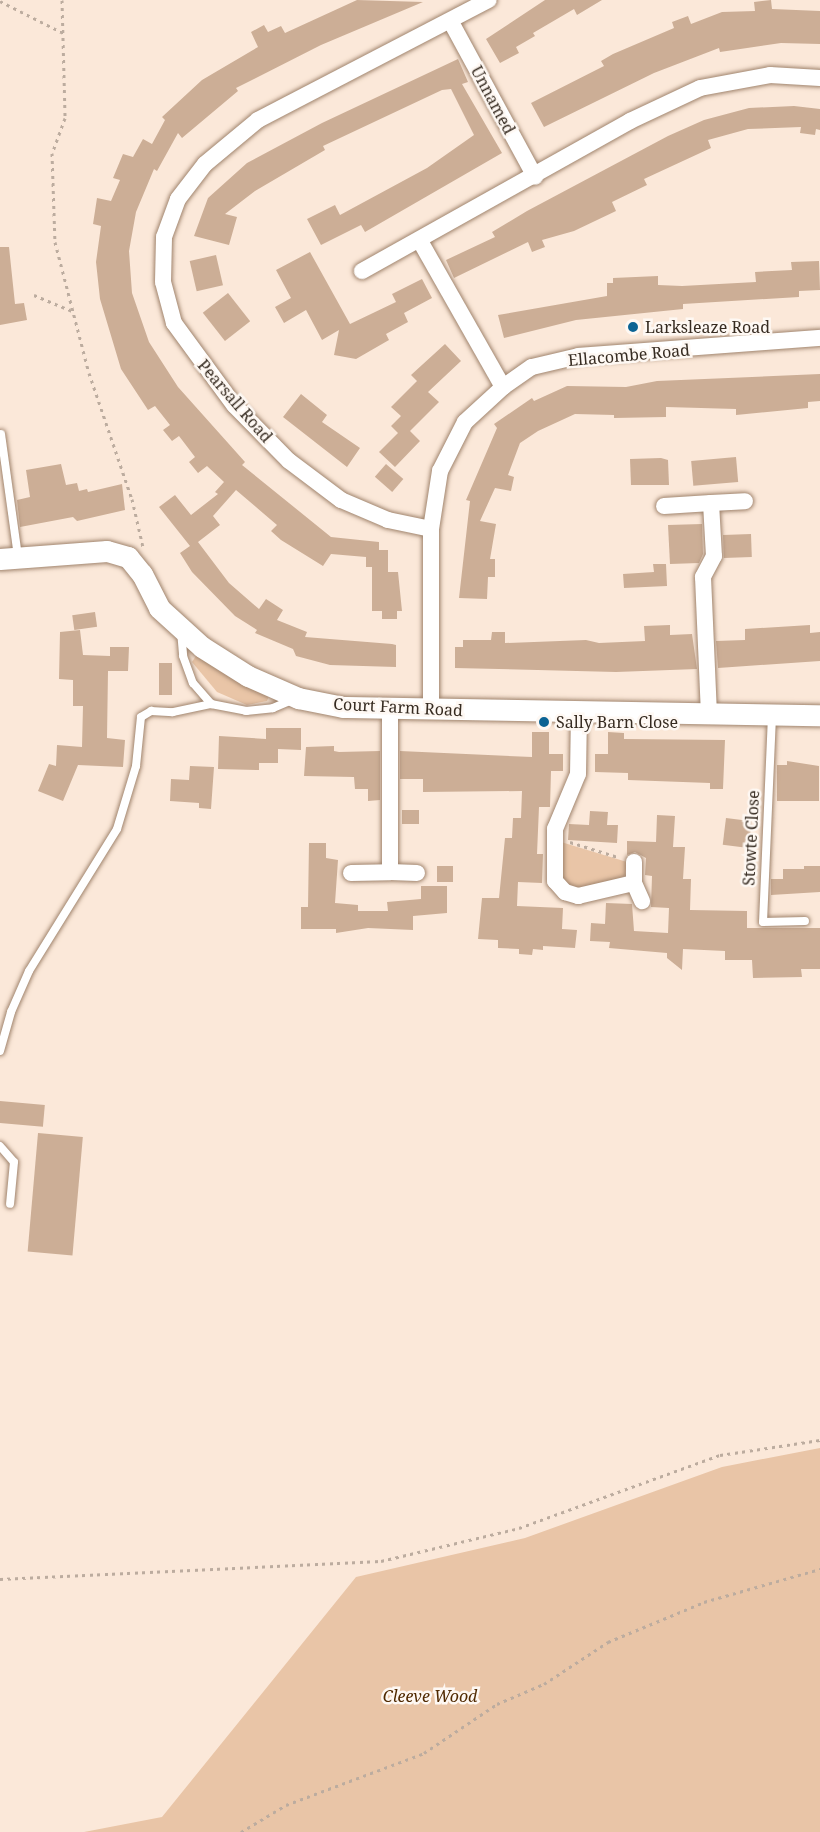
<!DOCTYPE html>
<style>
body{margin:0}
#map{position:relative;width:820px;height:1832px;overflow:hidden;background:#fbe8d9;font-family:"Noto Serif",serif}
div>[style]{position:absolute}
.green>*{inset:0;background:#e9c5a7}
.building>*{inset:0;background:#ccae96;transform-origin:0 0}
.path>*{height:3px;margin-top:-1.5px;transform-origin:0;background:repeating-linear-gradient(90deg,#bcac9f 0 3px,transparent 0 7.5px)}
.roads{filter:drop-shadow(0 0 2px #a0846d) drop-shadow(0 0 2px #a0846d)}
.service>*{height:8px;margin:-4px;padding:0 4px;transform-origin:4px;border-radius:4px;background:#fff}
.minor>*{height:16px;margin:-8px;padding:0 8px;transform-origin:8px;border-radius:8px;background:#fff}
.tertiary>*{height:21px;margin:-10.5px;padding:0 10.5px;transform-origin:10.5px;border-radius:10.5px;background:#fff}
.dots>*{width:16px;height:16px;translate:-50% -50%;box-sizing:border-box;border:3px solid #fef8f3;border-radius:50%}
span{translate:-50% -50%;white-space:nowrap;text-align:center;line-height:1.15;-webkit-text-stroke:5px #fef8f3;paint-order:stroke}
.street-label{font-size:16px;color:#362b21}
.poi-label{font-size:16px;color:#362b21}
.left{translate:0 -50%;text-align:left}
.park-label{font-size:16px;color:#502900;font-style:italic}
</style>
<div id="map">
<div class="green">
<div style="clip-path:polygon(198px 653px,269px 696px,267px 701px,247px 705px,217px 692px,192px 662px)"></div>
<div style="clip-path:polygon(561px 842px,627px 862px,625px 875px,617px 882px,573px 888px,562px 878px)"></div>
<div style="clip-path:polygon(820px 1448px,820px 1832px,84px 1832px,162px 1817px,356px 1577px,525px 1538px,722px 1467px)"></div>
</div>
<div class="building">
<div style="clip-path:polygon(357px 0,423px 2px,321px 45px,236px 88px,238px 91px,182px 138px,178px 133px,157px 171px,154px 169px,136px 212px,129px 251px,132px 293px,149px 342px,178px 387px,245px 462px,242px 465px,331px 537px,379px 542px,379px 550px,388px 550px,388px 572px,398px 572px,402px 611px,397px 611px,397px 619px,382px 619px,382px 611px,372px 611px,372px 567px,366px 567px,366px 557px,331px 554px,323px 566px,281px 540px,271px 531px,277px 525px,236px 490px,213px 516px,220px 525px,198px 542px,229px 583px,259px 609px,266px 599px,283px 610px,277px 620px,307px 632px,305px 637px,392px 644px,396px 645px,396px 667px,330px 665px,296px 656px,293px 649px,255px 633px,257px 630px,235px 616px,192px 572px,180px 553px,190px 546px,159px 507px,175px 495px,191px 515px,218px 494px,215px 492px,224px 482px,207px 466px,198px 473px,189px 462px,195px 457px,179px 436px,172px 441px,163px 430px,170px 425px,155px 406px,148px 410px,121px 369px,100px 299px,96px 262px,101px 226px,93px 224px,97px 198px,111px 201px,120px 180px,113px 178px,123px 154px,133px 157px,143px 139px,152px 144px,165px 120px,162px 117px,202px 80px,258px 47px,251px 32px,264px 25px,268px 32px,281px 26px,285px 33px)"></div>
<div style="clip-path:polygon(545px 0,602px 0,577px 15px,574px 9px,533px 33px,535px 36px,516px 47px,519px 53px,500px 63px,486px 39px)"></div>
<div style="clip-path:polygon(771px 0,772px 9px,820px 11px,820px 44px,781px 43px,720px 52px,719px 48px,654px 73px,544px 127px,531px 103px,604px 66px,601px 61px,613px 54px,674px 28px,672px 22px,688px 16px,691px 24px,722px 12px,755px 11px,754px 2px)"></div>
<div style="clip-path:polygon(458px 59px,468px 82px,462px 84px,502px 153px,365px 232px,361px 225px,321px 245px,307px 219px,335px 205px,340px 215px,427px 168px,474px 135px,451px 89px,442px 90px,323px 146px,325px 150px,255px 191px,225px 214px,237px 217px,229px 245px,194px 236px,208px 198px,247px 163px,322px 123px)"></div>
<div style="clip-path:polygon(794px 106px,820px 109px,820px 130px,816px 129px,815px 135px,800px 133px,801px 127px,748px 129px,708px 140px,711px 148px,644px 179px,647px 185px,612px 202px,616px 211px,574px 231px,542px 240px,545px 247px,532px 252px,528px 242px,454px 278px,446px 260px,495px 237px,492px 232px,527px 211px,668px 136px,704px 120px,749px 108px)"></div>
<div style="clip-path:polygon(0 247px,9px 247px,15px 304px,24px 303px,27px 320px,0 325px)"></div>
<div style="clip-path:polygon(310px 252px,350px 324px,396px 302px,392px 294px,422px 279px,432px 298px,404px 313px,408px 322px,386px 334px,389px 340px,356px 359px,334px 355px,339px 330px,322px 340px,306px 310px,284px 323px,275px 307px,291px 298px,276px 270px)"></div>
<div style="left:216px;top:255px;width:31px;height:27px;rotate:77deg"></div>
<div style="clip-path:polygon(819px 261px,820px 290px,799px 291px,799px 297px,683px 304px,683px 309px,576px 320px,504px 338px,498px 315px,607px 296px,607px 283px,613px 283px,613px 278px,658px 276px,658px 285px,682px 286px,756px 282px,755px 272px,792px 270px,791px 262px)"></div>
<div style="left:228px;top:293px;width:36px;height:32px;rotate:52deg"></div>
<div style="clip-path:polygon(445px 344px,461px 361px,428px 392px,439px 402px,410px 431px,420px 441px,395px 467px,379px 452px,398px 433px,391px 426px,401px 416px,391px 407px,417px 381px,411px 375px)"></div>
<div style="clip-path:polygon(820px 374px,820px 401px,808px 402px,808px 408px,736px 415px,736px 409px,666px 407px,666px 417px,614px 418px,614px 415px,575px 414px,538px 431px,520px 443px,508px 475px,514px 477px,511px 491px,495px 488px,480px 521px,496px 524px,490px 559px,495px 559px,495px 577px,488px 577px,487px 599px,459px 598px,470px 501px,466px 500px,497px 428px,494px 424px,532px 398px,534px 401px,567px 386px,626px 387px,657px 381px)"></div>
<div style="clip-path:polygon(301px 394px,327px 415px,322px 422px,360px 448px,347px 467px,283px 417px)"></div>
<div style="left:736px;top:457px;width:25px;height:45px;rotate:85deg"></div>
<div style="clip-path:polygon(661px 458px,668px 460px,669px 485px,631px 485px,630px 459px)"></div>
<div style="clip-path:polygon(61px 464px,66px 485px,77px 483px,79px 491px,87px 489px,88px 492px,122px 484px,125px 510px,77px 521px,73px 517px,20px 527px,17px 500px,30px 497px,26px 470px)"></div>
<div style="left:386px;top:464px;width:23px;height:17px;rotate:41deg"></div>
<div style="clip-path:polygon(702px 524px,703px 554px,699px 563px,670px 564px,668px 525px)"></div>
<div style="left:751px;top:534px;width:23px;height:28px;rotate:88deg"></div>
<div style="clip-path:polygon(653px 564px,666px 564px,667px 586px,624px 588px,623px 574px,654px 572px)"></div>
<div style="left:95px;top:612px;width:15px;height:23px;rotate:82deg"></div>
<div style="clip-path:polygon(670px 625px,670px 635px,692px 634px,697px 669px,616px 672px,455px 668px,455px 647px,463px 647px,463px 640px,491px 640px,492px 632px,505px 632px,505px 643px,586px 640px,599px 643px,645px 641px,644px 626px)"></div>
<div style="clip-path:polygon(810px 625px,810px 633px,820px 632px,820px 661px,718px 668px,716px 641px,745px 640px,745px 629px)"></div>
<div style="clip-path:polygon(80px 630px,83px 655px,110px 656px,110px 647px,129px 647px,128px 671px,108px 671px,107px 738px,125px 740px,123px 767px,78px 765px,63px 801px,38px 791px,49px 764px,56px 766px,57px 745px,82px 747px,83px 706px,73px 706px,73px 680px,59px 679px,60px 632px)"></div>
<div style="left:159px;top:663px;width:13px;height:32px"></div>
<div style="clip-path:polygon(266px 728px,301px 728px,301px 750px,278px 749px,278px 763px,259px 763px,259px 770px,218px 769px,219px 736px,266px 739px)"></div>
<div style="clip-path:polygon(532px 732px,549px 732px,549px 754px,563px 754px,563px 771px,551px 771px,550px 807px,539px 807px,537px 854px,543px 854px,542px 883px,518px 882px,517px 906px,563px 908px,562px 929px,577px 930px,575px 948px,543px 946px,543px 950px,533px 949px,532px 955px,519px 954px,519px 949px,498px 948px,498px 940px,478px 939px,482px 898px,499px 898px,505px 838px,512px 838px,513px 818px,521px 818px,522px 791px,423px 792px,423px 779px,400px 779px,400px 751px,532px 757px)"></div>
<div style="clip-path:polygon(608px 732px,624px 733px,624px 739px,725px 740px,723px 789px,710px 789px,710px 783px,628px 780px,628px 773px,595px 772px,595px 754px,608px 754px)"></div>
<div style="clip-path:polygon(334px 746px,334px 751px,339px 752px,380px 751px,380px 800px,368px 801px,368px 789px,355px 789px,354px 777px,304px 776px,306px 747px)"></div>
<div style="clip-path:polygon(787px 761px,819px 766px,819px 801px,777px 801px,777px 765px,787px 765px)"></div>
<div style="clip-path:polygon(190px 766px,214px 767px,211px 809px,199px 808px,199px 803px,170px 801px,171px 779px,189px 780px)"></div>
<div style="left:402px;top:810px;width:17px;height:14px"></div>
<div style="clip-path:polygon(590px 811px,608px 812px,607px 825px,618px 825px,617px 843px,568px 840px,569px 824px,589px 825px)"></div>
<div style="clip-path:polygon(657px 815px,675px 816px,673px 847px,685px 847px,683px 879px,691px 879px,690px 910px,747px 911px,747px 928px,820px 928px,820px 969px,801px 969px,802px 977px,753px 978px,752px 960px,725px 960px,725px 951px,683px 949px,682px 970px,667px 958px,667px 953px,609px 948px,610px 942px,590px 941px,591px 923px,605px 924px,606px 903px,632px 904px,634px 931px,668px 933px,669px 908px,651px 907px,652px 876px,645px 875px,646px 858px,635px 852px,627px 855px,627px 841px,656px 842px)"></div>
<div style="left:726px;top:818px;width:26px;height:27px;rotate:7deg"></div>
<div style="clip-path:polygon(309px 843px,326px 843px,326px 858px,338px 860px,335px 903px,358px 905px,358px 911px,388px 911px,387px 902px,421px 899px,421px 886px,447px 886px,447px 913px,413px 916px,413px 930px,368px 928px,336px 933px,336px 929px,301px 929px,301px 907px,308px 907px)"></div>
<div style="left:437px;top:866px;width:16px;height:16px"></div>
<div style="clip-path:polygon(804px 866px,820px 866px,820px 892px,771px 895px,771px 879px,783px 879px,783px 869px,804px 869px)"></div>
<div style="left:0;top:1101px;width:45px;height:22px;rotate:5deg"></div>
<div style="left:38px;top:1133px;width:45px;height:119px;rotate:5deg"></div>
</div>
<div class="path">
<div style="left:62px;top:0;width:118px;rotate:88.5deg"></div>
<div style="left:65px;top:118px;width:37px;rotate:110deg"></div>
<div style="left:52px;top:153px;width:89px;rotate:88.1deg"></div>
<div style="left:55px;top:242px;width:135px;rotate:75.5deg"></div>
<div style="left:89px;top:373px;width:133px;rotate:71.2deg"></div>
<div style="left:132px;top:499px;width:49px;rotate:77.1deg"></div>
<div style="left:0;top:1px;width:73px;rotate:26.9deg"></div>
<div style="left:34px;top:295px;width:41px;rotate:22.8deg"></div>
<div style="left:570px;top:842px;width:50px;rotate:17.4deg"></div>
<div style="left:0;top:1579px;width:381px;rotate:-2.7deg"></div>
<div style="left:381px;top:1561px;width:142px;rotate:-13.4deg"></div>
<div style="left:519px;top:1528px;width:214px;rotate:-20deg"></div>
<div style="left:720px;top:1455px;width:101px;rotate:-8.5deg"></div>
<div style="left:241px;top:1832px;width:52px;rotate:-31deg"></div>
<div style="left:286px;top:1805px;width:147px;rotate:-20.6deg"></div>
<div style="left:424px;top:1753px;width:88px;rotate:-33.9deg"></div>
<div style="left:497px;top:1704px;width:51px;rotate:-23.1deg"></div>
<div style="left:544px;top:1684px;width:77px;rotate:-33.3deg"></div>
<div style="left:608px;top:1642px;width:104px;rotate:-22.6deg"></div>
<div style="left:704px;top:1602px;width:121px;rotate:-15.9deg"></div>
</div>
<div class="roads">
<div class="service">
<div style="left:1px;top:434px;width:124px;rotate:82.1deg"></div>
<div style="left:181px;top:631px;width:25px;rotate:85deg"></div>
<div style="left:183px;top:656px;width:29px;rotate:70deg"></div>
<div style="left:193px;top:683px;width:28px;rotate:49deg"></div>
<div style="left:211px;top:704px;width:36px;rotate:11deg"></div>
<div style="left:246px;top:711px;width:27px;rotate:-6deg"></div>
<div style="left:273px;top:708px;width:23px;rotate:-23deg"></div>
<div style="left:772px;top:716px;width:206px;rotate:92.5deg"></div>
<div style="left:763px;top:922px;width:42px;rotate:-1.4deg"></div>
<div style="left:0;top:1051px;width:41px;rotate:-74.2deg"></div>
<div style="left:11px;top:1012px;width:45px;rotate:-66.3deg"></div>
<div style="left:29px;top:971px;width:167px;rotate:-58.2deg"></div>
<div style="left:117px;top:829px;width:66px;rotate:-73.2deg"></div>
<div style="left:136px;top:766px;width:49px;rotate:-84.2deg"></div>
<div style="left:141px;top:717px;width:12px;rotate:-31deg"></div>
<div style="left:151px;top:711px;width:22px;rotate:3deg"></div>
<div style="left:173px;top:712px;width:39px;rotate:-12deg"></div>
<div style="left:0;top:1146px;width:21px;rotate:49deg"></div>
<div style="left:14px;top:1162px;width:42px;rotate:95.4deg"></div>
</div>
<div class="minor">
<div style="left:451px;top:22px;width:176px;rotate:61.5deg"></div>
<div style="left:420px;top:241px;width:168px;rotate:60.4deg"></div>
<div style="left:362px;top:271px;width:307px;rotate:-29.2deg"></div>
<div style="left:630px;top:121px;width:77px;rotate:-25.2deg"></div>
<div style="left:700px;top:88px;width:71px;rotate:-10.5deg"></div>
<div style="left:770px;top:75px;width:50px;rotate:3.4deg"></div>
<div style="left:711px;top:503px;width:34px;rotate:-3deg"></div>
<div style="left:664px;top:506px;width:47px;rotate:-3.7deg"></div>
<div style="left:711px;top:503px;width:53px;rotate:86.8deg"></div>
<div style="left:714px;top:556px;width:24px;rotate:118deg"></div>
<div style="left:703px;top:577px;width:136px;rotate:87.5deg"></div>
<div style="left:431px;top:529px;width:44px;rotate:-168.2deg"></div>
<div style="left:388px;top:520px;width:51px;rotate:-156.9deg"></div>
<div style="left:341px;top:500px;width:65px;rotate:-143.1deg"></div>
<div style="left:289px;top:461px;width:78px;rotate:-134.5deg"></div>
<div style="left:234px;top:405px;width:102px;rotate:-126.2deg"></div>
<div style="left:174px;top:323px;width:42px;rotate:-105deg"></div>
<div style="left:163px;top:282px;width:45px;rotate:-88.7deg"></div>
<div style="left:164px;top:237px;width:40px;rotate:-69.8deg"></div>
<div style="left:178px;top:199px;width:44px;rotate:-52.4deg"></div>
<div style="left:205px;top:164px;width:69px;rotate:-39.7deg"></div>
<div style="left:258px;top:120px;width:260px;rotate:-27.5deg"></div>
<div style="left:431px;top:709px;width:180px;rotate:-90deg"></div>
<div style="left:431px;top:529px;width:59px;rotate:-81.2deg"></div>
<div style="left:440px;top:471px;width:55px;rotate:-63deg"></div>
<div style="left:465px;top:422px;width:52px;rotate:-42.6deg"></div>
<div style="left:503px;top:387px;width:35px;rotate:-35deg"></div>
<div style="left:532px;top:367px;width:48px;rotate:-13.2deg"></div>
<div style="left:579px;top:356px;width:242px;rotate:-4.3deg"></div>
<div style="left:579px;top:712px;width:62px;rotate:90.9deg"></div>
<div style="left:578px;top:774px;width:60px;rotate:112.7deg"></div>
<div style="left:555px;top:829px;width:52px;rotate:90deg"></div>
<div style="left:555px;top:881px;width:15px;rotate:48deg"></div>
<div style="left:565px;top:892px;width:14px;rotate:17deg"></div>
<div style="left:578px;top:896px;width:57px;rotate:-13.1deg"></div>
<div style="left:634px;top:883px;width:21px;rotate:-90deg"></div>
<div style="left:390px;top:872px;width:27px;rotate:2deg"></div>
<div style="left:351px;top:873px;width:39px;rotate:-1deg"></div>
<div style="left:390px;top:872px;width:163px;rotate:-90deg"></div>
<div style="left:634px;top:883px;width:20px;rotate:66deg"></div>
</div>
<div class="tertiary">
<div style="left:0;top:559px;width:107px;rotate:-4.3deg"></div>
<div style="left:107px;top:551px;width:22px;rotate:16deg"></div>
<div style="left:128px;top:557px;width:22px;rotate:51deg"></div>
<div style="left:142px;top:574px;width:38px;rotate:63deg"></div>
<div style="left:159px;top:608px;width:58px;rotate:42.2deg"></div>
<div style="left:202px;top:647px;width:54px;rotate:32.2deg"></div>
<div style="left:248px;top:676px;width:55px;rotate:23.7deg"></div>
<div style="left:298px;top:698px;width:46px;rotate:11.3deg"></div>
<div style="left:343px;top:707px;width:477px;rotate:1deg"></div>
</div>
</div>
<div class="dots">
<div style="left:633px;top:327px;background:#0b6394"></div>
<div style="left:544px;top:722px;background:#0b6394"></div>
</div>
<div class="street-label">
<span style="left:493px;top:100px;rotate:62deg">Unnamed</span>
<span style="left:629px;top:355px;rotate:-5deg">Ellacombe Road</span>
<span style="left:235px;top:401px;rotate:49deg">Pearsall Road</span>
<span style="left:398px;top:707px;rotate:3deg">Court Farm Road</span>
<span style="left:751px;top:838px;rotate:-87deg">Stowte Close</span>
</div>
<div class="poi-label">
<span class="left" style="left:645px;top:327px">Larksleaze Road</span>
<span class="left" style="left:556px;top:722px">Sally Barn Close</span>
</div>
<div class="park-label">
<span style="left:430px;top:1696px">Cleeve Wood</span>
</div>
</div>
